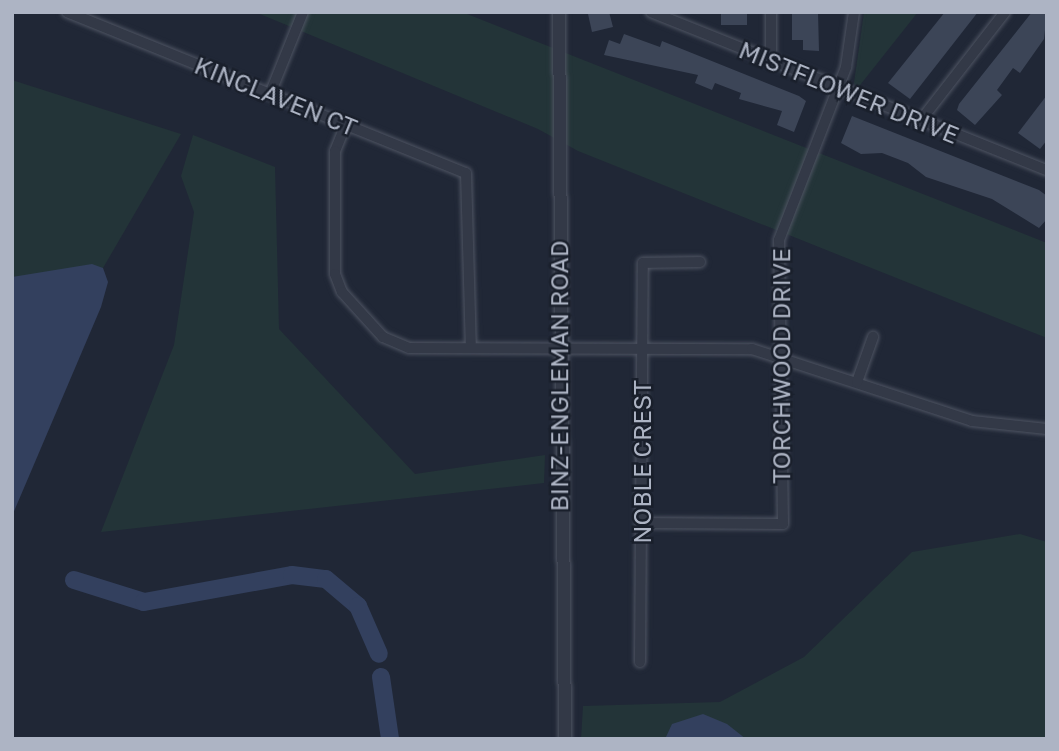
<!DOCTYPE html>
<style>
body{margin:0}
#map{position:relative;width:1059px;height:751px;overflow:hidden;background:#202736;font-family:"Golos Text",sans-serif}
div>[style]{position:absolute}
.green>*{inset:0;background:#233438}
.water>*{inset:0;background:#33405e}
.river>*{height:18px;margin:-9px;padding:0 9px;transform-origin:9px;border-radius:9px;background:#33405e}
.building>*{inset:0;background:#3c4557;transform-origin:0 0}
.roads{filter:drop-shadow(0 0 2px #4e5462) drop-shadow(0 0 2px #4e5462)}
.minor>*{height:10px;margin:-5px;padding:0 5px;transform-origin:5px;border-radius:5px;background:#333947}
.tertiary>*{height:12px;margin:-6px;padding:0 6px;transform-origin:6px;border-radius:6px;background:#333947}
span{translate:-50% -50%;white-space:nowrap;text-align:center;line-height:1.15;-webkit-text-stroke:5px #191f2b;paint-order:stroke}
.street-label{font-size:24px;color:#adb4c4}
.frame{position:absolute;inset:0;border:14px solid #adb4c4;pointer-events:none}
</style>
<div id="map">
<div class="green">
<div style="clip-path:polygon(255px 12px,462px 12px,1047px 243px,1047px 338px,578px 151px,538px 129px)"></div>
<div style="clip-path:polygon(864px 12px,918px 12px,857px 89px,854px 83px)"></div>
<div style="clip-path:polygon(12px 80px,181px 134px,103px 268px,12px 278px)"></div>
<div style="clip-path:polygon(193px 135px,275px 167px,279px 329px,415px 474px,545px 455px,544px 483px,101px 532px,174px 345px,194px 212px,181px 176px)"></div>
<div style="clip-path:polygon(1020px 534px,1047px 542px,1047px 739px,581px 739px,583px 706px,720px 702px,804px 657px,912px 552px)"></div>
</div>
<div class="water">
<div style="clip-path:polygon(92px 264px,103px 268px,108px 282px,101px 307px,12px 516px,12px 277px)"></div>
<div style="clip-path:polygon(703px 714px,727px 724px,746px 739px,666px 737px,672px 724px)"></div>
</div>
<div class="river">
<div style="left:74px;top:580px;width:73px;rotate:17.4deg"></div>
<div style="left:144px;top:602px;width:150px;rotate:-10.3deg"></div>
<div style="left:292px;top:575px;width:34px;rotate:7deg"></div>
<div style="left:326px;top:579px;width:42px;rotate:40.2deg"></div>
<div style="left:358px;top:606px;width:52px;rotate:66.4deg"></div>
<div style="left:381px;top:677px;width:63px;rotate:81.7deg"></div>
</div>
<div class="building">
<div style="clip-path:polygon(609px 12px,613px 27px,592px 32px,588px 14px)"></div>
<div style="left:721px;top:12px;width:26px;height:13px"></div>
<div style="clip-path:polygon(792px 12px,818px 12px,819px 51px,803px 50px,803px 40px,792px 40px)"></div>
<div style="clip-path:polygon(945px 12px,978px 12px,910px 99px,888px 83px)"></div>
<div style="clip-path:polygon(1032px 12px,1047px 12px,1044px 39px,1020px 73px,1013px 68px,997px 90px,1002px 95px,975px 125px,957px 110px,959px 104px)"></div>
<div style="clip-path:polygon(624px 34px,660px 47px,662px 41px,799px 96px,806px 101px,794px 132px,777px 125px,782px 111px,739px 99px,741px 93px,715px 83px,712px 90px,695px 83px,698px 75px,604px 55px,609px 40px,620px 44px)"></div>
<div style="clip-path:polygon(1047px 95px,1047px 140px,1040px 149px,1018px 133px)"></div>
<div style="clip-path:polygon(852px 116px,1039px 190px,1047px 196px,1047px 219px,1039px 228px,992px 199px,926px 177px,908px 163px,882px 153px,861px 154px,841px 143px)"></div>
</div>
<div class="roads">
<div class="minor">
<div style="left:67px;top:12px;width:430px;rotate:22deg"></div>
<div style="left:466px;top:173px;width:175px;rotate:88.4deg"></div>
<div style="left:651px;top:12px;width:426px;rotate:21.8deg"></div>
<div style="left:771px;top:61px;width:49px;rotate:-90deg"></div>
<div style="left:270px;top:94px;width:88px;rotate:-68.1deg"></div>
<div style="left:921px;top:120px;width:137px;rotate:-52.1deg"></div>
<div style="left:346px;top:124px;width:29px;rotate:112deg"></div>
<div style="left:335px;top:151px;width:123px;rotate:90deg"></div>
<div style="left:335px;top:274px;width:19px;rotate:69deg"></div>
<div style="left:342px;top:292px;width:61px;rotate:47.7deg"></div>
<div style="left:383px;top:337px;width:28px;rotate:23deg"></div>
<div style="left:409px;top:348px;width:343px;rotate:0.2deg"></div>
<div style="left:752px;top:349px;width:231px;rotate:18.1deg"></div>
<div style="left:972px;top:421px;width:75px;rotate:6.1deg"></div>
<div style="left:857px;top:382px;width:48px;rotate:-70.4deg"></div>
<div style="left:641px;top:523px;width:142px;rotate:0.4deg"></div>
<div style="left:783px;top:524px;width:284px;rotate:-90.8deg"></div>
<div style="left:779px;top:240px;width:186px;rotate:-68.8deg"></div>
<div style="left:846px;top:67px;width:56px;rotate:-81.7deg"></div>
<div style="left:640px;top:662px;width:399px;rotate:-89.6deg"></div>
<div style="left:643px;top:263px;width:57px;rotate:-1deg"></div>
</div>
<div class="tertiary">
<div style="left:559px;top:12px;width:727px;rotate:89.53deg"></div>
</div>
</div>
<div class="street-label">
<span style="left:849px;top:92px;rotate:22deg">MISTFLOWER DRIVE</span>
<span style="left:276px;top:96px;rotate:22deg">KINCLAVEN CT</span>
<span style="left:781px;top:366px;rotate:-90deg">TORCHWOOD DRIVE</span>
<span style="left:559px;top:376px;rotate:-90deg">BINZ-ENGLEMAN ROAD</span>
<span style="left:642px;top:462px;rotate:-90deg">NOBLE CREST</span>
</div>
<div class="frame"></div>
</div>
